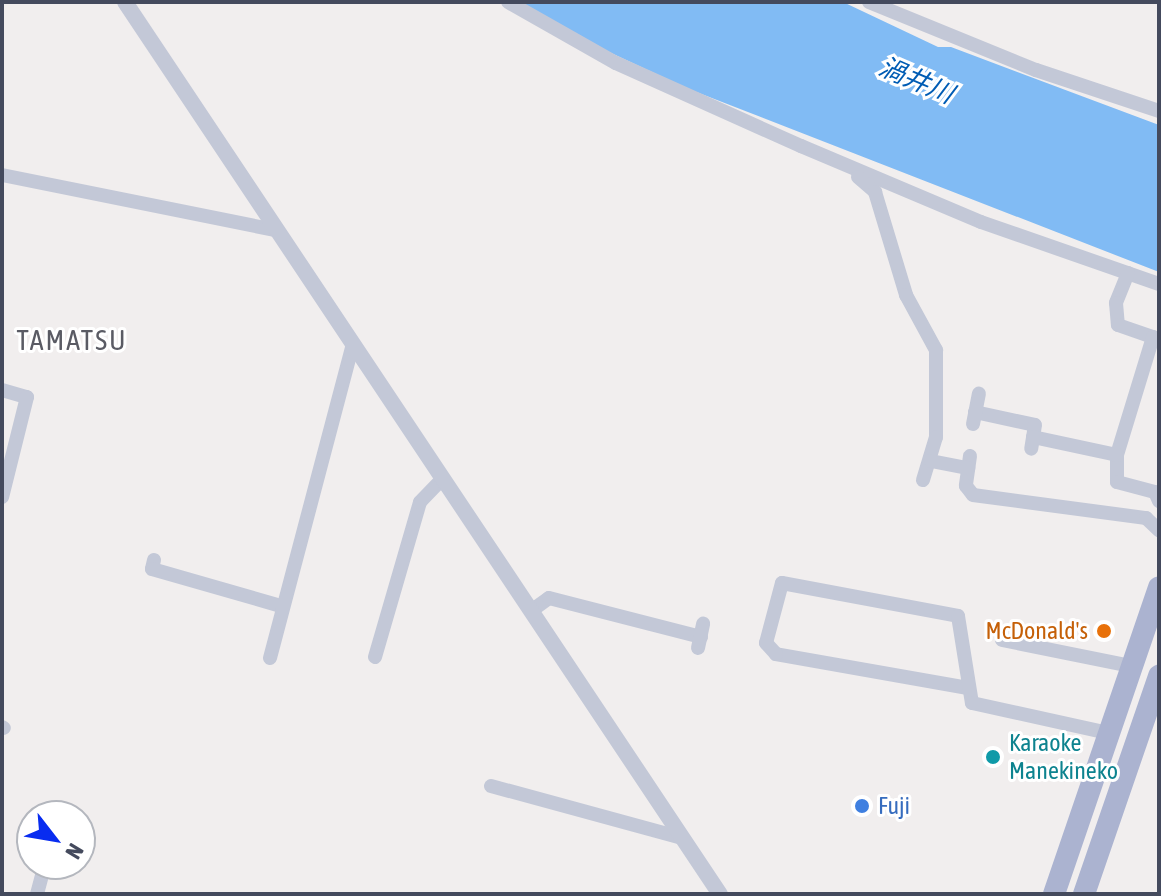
<!DOCTYPE html>
<meta charset="utf-8">
<style>
body{margin:0}
#map{position:relative;width:1161px;height:896px;overflow:hidden;background:#f1eeee;font-family:"Asap Condensed","Noto Sans JP",sans-serif}
div>[style]{position:absolute}
.water>*{inset:0;background:#81bbf4}
.minor>*{height:14px;margin:-7px;padding:0 7px;transform-origin:7px;border-radius:7px;background:#c3c8d7}
.tertiary>*{height:16px;margin:-8px;padding:0 8px;transform-origin:8px;border-radius:8px;background:#c3c8d7}
.primary>*{height:22px;margin:-11px;padding:0 11px;transform-origin:11px;border-radius:11px;background:#abb3d0}
.dots>*{width:22px;height:22px;translate:-50% -50%;box-sizing:border-box;border:4px solid #fff;border-radius:50%}
span{translate:-50% -50%;white-space:nowrap;text-align:center;line-height:1.15;-webkit-text-stroke:6px #fff;paint-order:stroke}
.food-label{font-size:24px;color:#c56008}
.right{translate:-100% -50%;text-align:right}
.culture-label{font-size:24px;color:#0d838f}
.left{translate:0 -50%;text-align:left}
.shop-label{font-size:24px;color:#366cbe}
.water-label{font-size:26px;color:#005cb4;font-style:italic}
.quarter-label{font-size:28px;color:#5a5b64;letter-spacing:2px}
.frame{position:absolute;inset:0;border:4px solid #444a5d;pointer-events:none}
.north{position:absolute;left:16px;top:800px;width:80px;height:80px;box-sizing:border-box;background:#fff;border:2px solid #b4b7be;border-radius:50%;rotate:121deg;font-size:22px;font-weight:700;line-height:32px;text-align:center;color:#444a5d}
.north::after{content:'';display:block;margin:auto;width:28px;height:36px;background:#082cf0;clip-path:polygon(50% 0,100% 100%,50% 72%,0 100%)}
</style>
<div id="map">
<div class="water">
<div style="clip-path:polygon(520px 2px,843px 2px,938px 47px,951px 47px,1159px 125px,1159px 272px,686px 88px,594px 45px)"></div>
</div>
<div class="minor">
<div style="left:508px;top:2px;width:124px;rotate:29.5deg"></div>
<div style="left:616px;top:63px;width:203px;rotate:24.2deg"></div>
<div style="left:801px;top:146px;width:195px;rotate:22.9deg"></div>
<div style="left:981px;top:222px;width:188px;rotate:19.2deg"></div>
<div style="left:869px;top:2px;width:180px;rotate:22.2deg"></div>
<div style="left:1036px;top:70px;width:130px;rotate:18.4deg"></div>
<div style="left:2px;top:175px;width:279px;rotate:11.4deg"></div>
<div style="left:858px;top:177px;width:23px;rotate:41deg"></div>
<div style="left:875px;top:192px;width:108px;rotate:73.2deg"></div>
<div style="left:906px;top:295px;width:63px;rotate:61.4deg"></div>
<div style="left:936px;top:350px;width:87px;rotate:90deg"></div>
<div style="left:936px;top:437px;width:45px;rotate:106.8deg"></div>
<div style="left:1128px;top:273px;width:32px;rotate:112deg"></div>
<div style="left:1116px;top:303px;width:22px;rotate:85deg"></div>
<div style="left:1118px;top:325px;width:37px;rotate:19deg"></div>
<div style="left:1153px;top:337px;width:123px;rotate:107deg"></div>
<div style="left:1117px;top:455px;width:27px;rotate:90deg"></div>
<div style="left:1117px;top:482px;width:39px;rotate:15deg"></div>
<div style="left:1155px;top:492px;width:10px;rotate:66deg"></div>
<div style="left:2px;top:390px;width:26px;rotate:16deg"></div>
<div style="left:27px;top:397px;width:103px;rotate:104deg"></div>
<div style="left:975px;top:412px;width:61px;rotate:12.2deg"></div>
<div style="left:1035px;top:425px;width:24px;rotate:99deg"></div>
<div style="left:973px;top:424px;width:31px;rotate:-79deg"></div>
<div style="left:1033px;top:437px;width:86px;rotate:12.1deg"></div>
<div style="left:970px;top:456px;width:30px;rotate:98deg"></div>
<div style="left:966px;top:486px;width:11px;rotate:52deg"></div>
<div style="left:973px;top:495px;width:175px;rotate:7.6deg"></div>
<div style="left:1146px;top:518px;width:18px;rotate:43deg"></div>
<div style="left:931px;top:461px;width:38px;rotate:11deg"></div>
<div style="left:154px;top:560px;width:9px;rotate:103deg"></div>
<div style="left:152px;top:569px;width:134px;rotate:16deg"></div>
<div style="left:531px;top:611px;width:22px;rotate:-36deg"></div>
<div style="left:549px;top:598px;width:157px;rotate:14.4deg"></div>
<div style="left:1002px;top:640px;width:132px;rotate:11.4deg"></div>
<div style="left:698px;top:648px;width:25px;rotate:-78deg"></div>
<div style="left:375px;top:657px;width:161px;rotate:-73.8deg"></div>
<div style="left:420px;top:502px;width:33px;rotate:-46deg"></div>
<div style="left:270px;top:658px;width:325px;rotate:-75.2deg"></div>
<div style="left:968px;top:688px;width:195px;rotate:-170deg"></div>
<div style="left:776px;top:654px;width:15px;rotate:-132deg"></div>
<div style="left:766px;top:643px;width:62px;rotate:-75.1deg"></div>
<div style="left:782px;top:583px;width:179px;rotate:10.6deg"></div>
<div style="left:958px;top:616px;width:88px;rotate:80.9deg"></div>
<div style="left:972px;top:703px;width:140px;rotate:12.4deg"></div>
<div style="left:2px;top:727px;width:2px;rotate:27deg"></div>
<div style="left:491px;top:786px;width:198px;rotate:15.2deg"></div>
<div style="left:37px;top:894px;width:31px;rotate:-75deg"></div>
</div>
<div class="tertiary">
<div style="left:125px;top:2px;width:1072px;rotate:56.3deg"></div>
</div>
<div class="primary">
<div style="left:1054px;top:894px;width:324px;rotate:-71.1deg"></div>
<div style="left:1084px;top:894px;width:231px;rotate:-71deg"></div>
</div>
<div class="dots">
<div style="left:1104px;top:631px;background:#e8710a"></div>
<div style="left:993px;top:757px;background:#0f9aa8"></div>
<div style="left:862px;top:806px;background:#3f7fe0"></div>
</div>
<div class="food-label">
<span class="right" style="left:1088px;top:631px">McDonald's</span>
</div>
<div class="culture-label">
<span class="left" style="left:1009px;top:757px">Karaoke<br>Manekineko</span>
</div>
<div class="shop-label">
<span class="left" style="left:878px;top:806px">Fuji</span>
</div>
<div class="water-label">
<span style="left:916px;top:81px;rotate:23deg">渦井川</span>
</div>
<div class="quarter-label">
<span style="left:72px;top:340px">TAMATSU</span>
</div>
<div class="frame"></div>
<div class="north">N</div>
</div>
